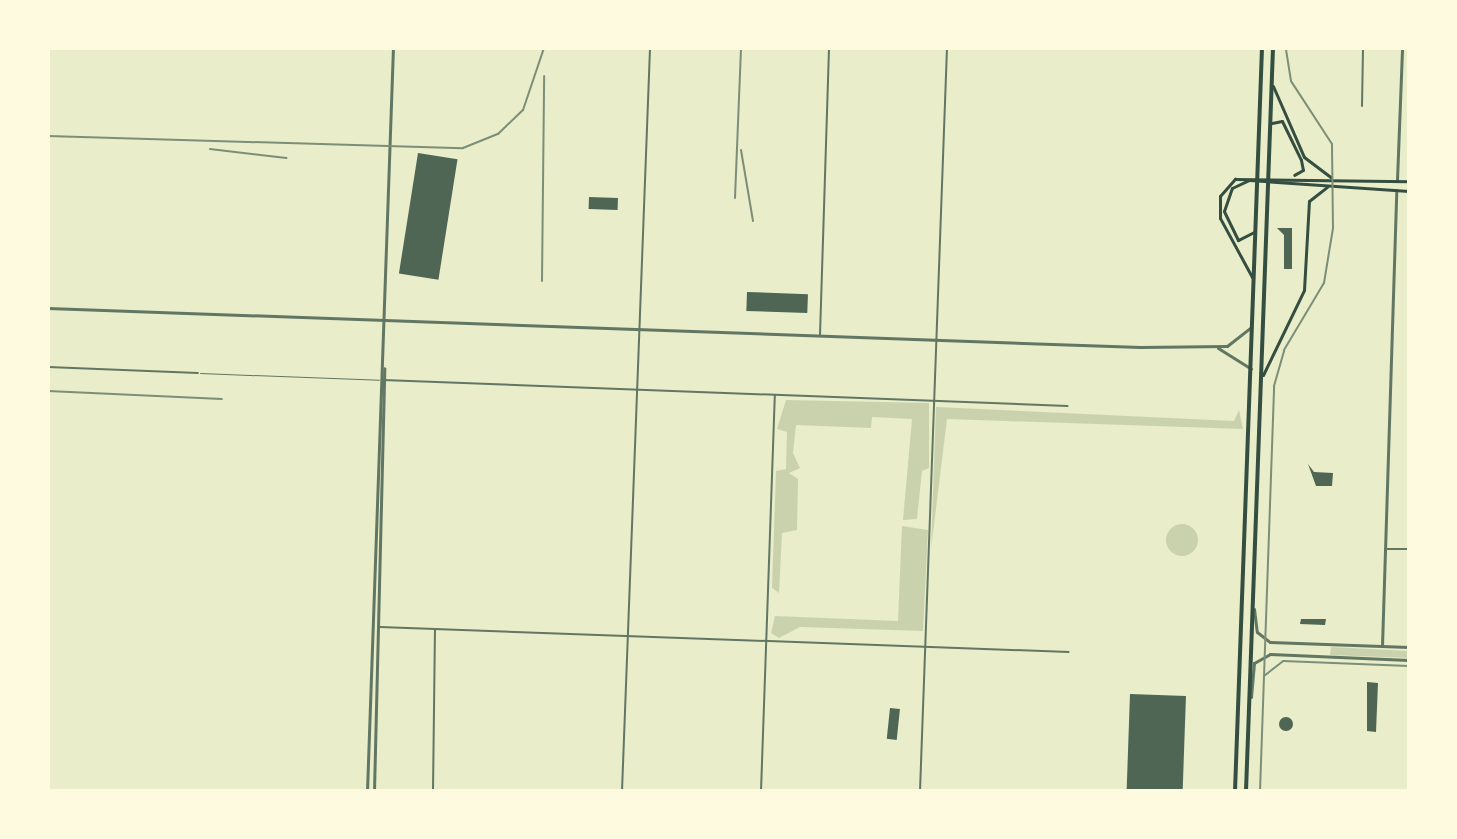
<!DOCTYPE html>
<style>
body{margin:0}
#map{position:relative;width:1457px;height:839px;overflow:hidden;background:#e9edc9;font-family:Commissioner,sans-serif}
div>[style]{position:absolute}
.green>*{inset:0;background:#cad2ad}
.round{border-radius:50%}
.building>*{inset:0;background:#4f6655;transform-origin:0 0}
.service>*{height:1px;margin:-0.5px;padding:0 0.5px;transform-origin:0.5px;border-radius:0.5px;background:#617663}
.pedestrian>*{height:2px;margin:-1px;padding:0 1px;transform-origin:1px;border-radius:1px;background:#617663}
.minor>*{height:2px;margin:-1px;padding:0 1px;transform-origin:1px;border-radius:1px;background:#617663}
.tertiary>*{height:3px;margin:-1.5px;padding:0 1.5px;transform-origin:1.5px;border-radius:1.5px;background:#617663}
.secondary>*{height:3px;margin:-1.5px;padding:0 1.5px;transform-origin:1.5px;border-radius:1.5px;background:#344e41}
.primary>*{height:4px;margin:-2px;padding:0 2px;transform-origin:2px;border-radius:2px;background:#344e41}
.tram>*{height:2px;margin:-1px;padding:0 1px;transform-origin:1px;border-radius:1px;background:#7c8e77}
.rail>*{height:2px;margin:-1px;padding:0 1px;transform-origin:1px;border-radius:1px;background:#7c8e77}
span{translate:-50% -50%;white-space:nowrap;text-align:center;line-height:1.15;-webkit-text-stroke:7px #fefae0;paint-order:stroke}
.frame{position:absolute;inset:0;border:50px solid #fefae0;pointer-events:none}
</style>
<div id="map">
<div class="green">
<div style="clip-path:polygon(786px 400px,929px 403px,929px 468px,922px 471px,917px 519px,903px 520px,912px 419px,872px 417px,871px 428px,796px 425px,793px 453px,800px 468px,789px 473px,798px 479px,797px 530px,782px 533px,779px 593px,772px 588px,776px 471px,786px 469px,787px 432px,777px 429px)"></div>
<div style="clip-path:polygon(936px 407px,1234px 421px,1239px 410px,1243px 429px,947px 419px,931px 549px)"></div>
<div class="round" style="left:1166px;top:524px;width:32px;height:32px"></div>
<div style="clip-path:polygon(902px 526px,928px 530px,923px 631px,800px 627px,779px 638px,771px 633px,775px 616px,898px 621px)"></div>
<div style="clip-path:polygon(1331px 647px,1409px 651px,1409px 658px,1330px 655px)"></div>
</div>
<div class="building">
<div style="left:418px;top:153px;width:40px;height:122px;rotate:9deg"></div>
<div style="left:589px;top:197px;width:29px;height:12px;rotate:2deg"></div>
<div style="clip-path:polygon(1277px 228px,1292px 228px,1292px 269px,1284px 269px,1284px 235px)"></div>
<div style="left:747px;top:292px;width:61px;height:19px;rotate:2deg"></div>
<div style="clip-path:polygon(1308px 464px,1314px 472px,1333px 473px,1332px 486px,1316px 486px)"></div>
<div style="clip-path:polygon(1301px 619px,1326px 619px,1325px 625px,1300px 624px)"></div>
<div style="clip-path:polygon(1367px 682px,1378px 683px,1376px 732px,1367px 731px)"></div>
<div style="left:1130px;top:694px;width:56px;height:97px;rotate:2deg"></div>
<div style="left:890px;top:708px;width:10px;height:31px;rotate:6deg"></div>
<div class="round" style="left:1279px;top:717px;width:14px;height:14px"></div>
</div>
<div class="service">
<div style="left:200px;top:373px;width:179px;rotate:2.2deg"></div>
</div>
<div class="pedestrian">
<div style="left:1362px;top:106px;width:58px;rotate:-89deg"></div>
</div>
<div class="minor">
<div style="left:820px;top:335px;width:287px;rotate:-88.2deg"></div>
<div style="left:48px;top:367px;width:150px;rotate:2.3deg"></div>
<div style="left:383px;top:380px;width:685px;rotate:2.17deg"></div>
<div style="left:1386px;top:549px;width:23px"></div>
<div style="left:380px;top:627px;width:689px;rotate:2.08deg"></div>
<div style="left:433px;top:791px;width:161px;rotate:-89.3deg"></div>
<div style="left:622px;top:791px;width:744px;rotate:-87.84deg"></div>
<div style="left:761px;top:791px;width:396px;rotate:-88deg"></div>
<div style="left:920px;top:791px;width:743px;rotate:-87.92deg"></div>
</div>
<div class="tertiary">
<div style="left:1397px;top:180px;width:132px;rotate:-87.8deg"></div>
<div style="left:48px;top:308px;width:1093px;rotate:2.05deg"></div>
<div style="left:1140px;top:347px;width:87px;rotate:-0.7deg"></div>
<div style="left:1227px;top:346px;width:29px;rotate:-38deg"></div>
<div style="left:1218px;top:348px;width:39px;rotate:32deg"></div>
<div style="left:1254px;top:609px;width:23px;rotate:83deg"></div>
<div style="left:1257px;top:632px;width:16px;rotate:38deg"></div>
<div style="left:1270px;top:642px;width:139px;rotate:2.1deg"></div>
<div style="left:1382px;top:646px;width:456px;rotate:-88.2deg"></div>
<div style="left:1251px;top:697px;width:34px;rotate:-85deg"></div>
<div style="left:1254px;top:663px;width:18px;rotate:-29deg"></div>
<div style="left:1270px;top:654px;width:139px;rotate:2.5deg"></div>
<div style="left:367px;top:791px;width:743px;rotate:-88deg"></div>
<div style="left:374px;top:791px;width:423px;rotate:-88.6deg"></div>
</div>
<div class="secondary">
<div style="left:1273px;top:86px;width:77px;rotate:66.4deg"></div>
<div style="left:1304px;top:157px;width:34px;rotate:37deg"></div>
<div style="left:1272px;top:123px;width:10px;rotate:-11deg"></div>
<div style="left:1282px;top:121px;width:43px;rotate:64deg"></div>
<div style="left:1301px;top:160px;width:10px;rotate:79deg"></div>
<div style="left:1303px;top:170px;width:10px;rotate:151deg"></div>
<div style="left:1254px;top:232px;width:18px;rotate:153deg"></div>
<div style="left:1238px;top:240px;width:32px;rotate:-116deg"></div>
<div style="left:1224px;top:211px;width:24px;rotate:-71deg"></div>
<div style="left:1232px;top:188px;width:19px;rotate:-25deg"></div>
<div style="left:1249px;top:180px;width:160px;rotate:3.9deg"></div>
<div style="left:1252px;top:277px;width:67px;rotate:-118.5deg"></div>
<div style="left:1220px;top:218px;width:22px;rotate:-90deg"></div>
<div style="left:1220px;top:196px;width:23px;rotate:-49deg"></div>
<div style="left:1235px;top:179px;width:174px;rotate:0.7deg"></div>
<div style="left:1263px;top:375px;width:94px;rotate:-64.2deg"></div>
<div style="left:1304px;top:290px;width:89px;rotate:-86.8deg"></div>
<div style="left:1309px;top:201px;width:23px;rotate:-38deg"></div>
</div>
<div class="primary">
<div style="left:1235px;top:791px;width:743px;rotate:-87.92deg"></div>
<div style="left:1246px;top:791px;width:743px;rotate:-87.92deg"></div>
</div>
<div class="tram">
<div style="left:1264px;top:676px;width:24px;rotate:-38deg"></div>
<div style="left:1283px;top:661px;width:126px;rotate:2.3deg"></div>
<div style="left:1260px;top:791px;width:405px;rotate:-88deg"></div>
<div style="left:1274px;top:386px;width:37px;rotate:-74deg"></div>
<div style="left:1284px;top:350px;width:78px;rotate:-59.2deg"></div>
<div style="left:1324px;top:283px;width:56px;rotate:-80.7deg"></div>
<div style="left:1333px;top:228px;width:84px;rotate:-90.7deg"></div>
<div style="left:1332px;top:144px;width:75px;rotate:-123.1deg"></div>
<div style="left:1291px;top:81px;width:33px;rotate:-99deg"></div>
</div>
<div class="rail">
<div style="left:48px;top:136px;width:415px;rotate:1.7deg"></div>
<div style="left:463px;top:148px;width:38px;rotate:-22deg"></div>
<div style="left:498px;top:134px;width:35px;rotate:-44deg"></div>
<div style="left:523px;top:110px;width:65px;rotate:-71.3deg"></div>
<div style="left:210px;top:149px;width:77px;rotate:6.8deg"></div>
<div style="left:741px;top:150px;width:72px;rotate:80.4deg"></div>
<div style="left:735px;top:198px;width:150px;rotate:-87.7deg"></div>
<div style="left:542px;top:281px;width:205px;rotate:-89.4deg"></div>
<div style="left:48px;top:391px;width:174px;rotate:2.6deg"></div>
</div>
<div class="frame"></div>
</div>
